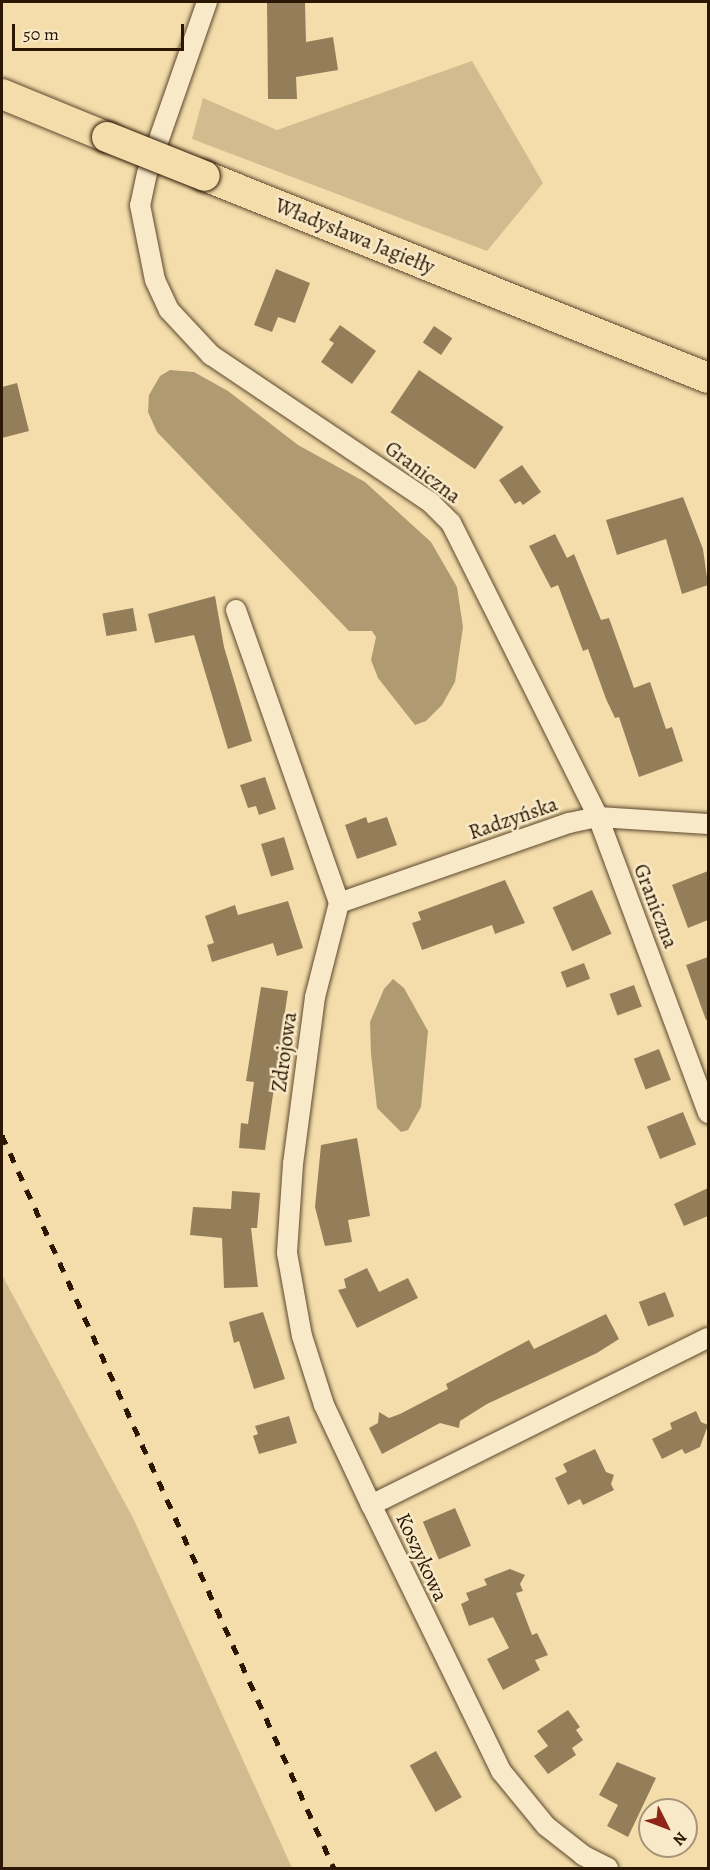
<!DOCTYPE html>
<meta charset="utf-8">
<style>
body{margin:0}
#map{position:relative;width:710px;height:1870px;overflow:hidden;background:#f4ddab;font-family:Alegreya,serif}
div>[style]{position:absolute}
.green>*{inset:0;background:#d2bb8e}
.water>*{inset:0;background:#b09a72}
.building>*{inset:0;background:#947e5a;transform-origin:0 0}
.roads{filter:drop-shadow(0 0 2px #5d482d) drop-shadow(0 0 2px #5d482d)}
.street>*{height:20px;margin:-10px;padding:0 10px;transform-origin:10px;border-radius:10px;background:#f8e9c8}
.primary>*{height:30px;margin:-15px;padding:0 15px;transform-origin:15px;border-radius:15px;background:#f4ddab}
.rail>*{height:4.5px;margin-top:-2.25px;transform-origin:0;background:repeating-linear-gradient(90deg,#2b1703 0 10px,transparent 0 20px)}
.bridges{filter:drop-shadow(0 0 2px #2b1703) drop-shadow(0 0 2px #2b1703)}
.primary-bridge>*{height:30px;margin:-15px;padding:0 15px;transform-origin:15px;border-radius:15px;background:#f4ddab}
span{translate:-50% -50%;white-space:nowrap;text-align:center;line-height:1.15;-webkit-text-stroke:5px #f8e9c8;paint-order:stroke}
.street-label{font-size:21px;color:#2b1703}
.frame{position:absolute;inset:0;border:3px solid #2b1703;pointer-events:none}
.north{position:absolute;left:638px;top:1798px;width:60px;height:60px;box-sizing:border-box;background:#f8e9c8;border:2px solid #a69579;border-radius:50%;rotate:132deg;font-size:16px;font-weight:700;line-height:24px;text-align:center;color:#2b1703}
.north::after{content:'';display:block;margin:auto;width:21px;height:27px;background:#8f2418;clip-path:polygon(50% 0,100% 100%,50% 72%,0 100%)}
.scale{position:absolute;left:12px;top:24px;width:172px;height:27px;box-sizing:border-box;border:3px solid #2b1703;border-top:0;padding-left:8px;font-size:18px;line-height:21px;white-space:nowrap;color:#2b1703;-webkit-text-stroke:4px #f8e9c8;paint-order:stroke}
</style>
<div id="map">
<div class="green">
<div style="clip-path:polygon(472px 61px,543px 183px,487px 251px,192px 139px,203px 98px,277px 130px)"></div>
<div style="clip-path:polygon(2px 1275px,133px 1518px,292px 1868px,2px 1868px)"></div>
</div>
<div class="water">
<div style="clip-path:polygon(170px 370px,194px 372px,228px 391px,298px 445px,365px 482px,431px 542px,457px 587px,463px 627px,455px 682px,442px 705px,426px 721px,415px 725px,378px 678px,371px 660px,376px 637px,372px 631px,349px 631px,157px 432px,148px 412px,149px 395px,160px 376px)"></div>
<div style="clip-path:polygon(393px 979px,404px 988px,428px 1031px,421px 1107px,408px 1130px,401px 1132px,377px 1108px,371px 1054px,370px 1022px,384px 989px)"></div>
</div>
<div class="building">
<div style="clip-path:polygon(267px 2px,305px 2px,306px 42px,333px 37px,338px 70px,296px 77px,297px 99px,268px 99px)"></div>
<div style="clip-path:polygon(276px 269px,310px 283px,295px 323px,278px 317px,272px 332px,254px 325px)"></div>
<div style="clip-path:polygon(340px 325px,376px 351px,352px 384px,321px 362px,334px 343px,329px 340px)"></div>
<div style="left:434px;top:326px;width:22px;height:20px;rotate:34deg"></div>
<div style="left:419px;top:370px;width:102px;height:51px;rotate:34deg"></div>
<div style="clip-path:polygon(17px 383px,29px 431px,2px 438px,2px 387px)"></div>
<div style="clip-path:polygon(522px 465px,541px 492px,523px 505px,520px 501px,515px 504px,499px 480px)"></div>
<div style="clip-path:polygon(683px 497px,703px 549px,708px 585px,682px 594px,666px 539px,617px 555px,606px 520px)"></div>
<div style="clip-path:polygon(555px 534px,567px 558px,574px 554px,601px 620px,609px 618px,634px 688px,650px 682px,666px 729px,672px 727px,683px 761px,639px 777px,619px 717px,615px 718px,606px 699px,588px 649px,583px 651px,558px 585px,551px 588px,529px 546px)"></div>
<div style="clip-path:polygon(215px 596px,224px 647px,252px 741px,228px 749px,194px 635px,155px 643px,148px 614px)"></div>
<div style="left:133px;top:608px;width:23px;height:31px;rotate:80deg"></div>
<div style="clip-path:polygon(265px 777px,276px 809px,259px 815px,256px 806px,248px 808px,240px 785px)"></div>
<div style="clip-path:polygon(366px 817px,368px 823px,387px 817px,397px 845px,357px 859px,345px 825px)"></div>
<div style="left:284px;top:837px;width:34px;height:24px;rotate:73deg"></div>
<div style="clip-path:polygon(708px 871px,708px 920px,688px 928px,672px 885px)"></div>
<div style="clip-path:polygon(505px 880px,525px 923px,495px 934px,492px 925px,422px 950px,412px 923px,421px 920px,418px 912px)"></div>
<div style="left:592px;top:890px;width:48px;height:43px;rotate:66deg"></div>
<div style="clip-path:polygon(288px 901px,303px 948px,277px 956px,273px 943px,212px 962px,207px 945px,214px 943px,205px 916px,235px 905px,238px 915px)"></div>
<div style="clip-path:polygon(708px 957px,708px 1019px,706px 1020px,686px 965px)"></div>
<div style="left:584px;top:963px;width:17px;height:25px;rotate:69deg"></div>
<div style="left:634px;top:985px;width:23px;height:26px;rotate:70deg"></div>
<div style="clip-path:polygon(261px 987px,288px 991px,265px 1150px,239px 1148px,241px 1123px,248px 1124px,254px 1082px,246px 1081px)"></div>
<div style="left:659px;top:1049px;width:33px;height:27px;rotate:69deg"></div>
<div style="left:683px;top:1112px;width:35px;height:39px;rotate:68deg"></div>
<div style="clip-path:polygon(357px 1138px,370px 1216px,348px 1220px,352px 1242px,325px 1246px,315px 1207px,321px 1145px)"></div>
<div style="clip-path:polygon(708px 1188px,708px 1216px,684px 1226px,674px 1204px)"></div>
<div style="clip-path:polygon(232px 1191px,260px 1193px,257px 1228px,251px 1228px,258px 1287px,224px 1288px,222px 1238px,190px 1235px,193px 1207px,231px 1209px)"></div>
<div style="clip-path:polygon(367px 1268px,379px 1292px,408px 1278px,418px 1298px,357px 1328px,338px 1290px,346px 1288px,344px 1279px)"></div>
<div style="left:665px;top:1292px;width:26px;height:28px;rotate:69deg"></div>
<div style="clip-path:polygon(263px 1312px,285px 1379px,254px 1389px,239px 1341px,234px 1343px,229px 1322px)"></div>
<div style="clip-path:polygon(606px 1314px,619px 1339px,597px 1353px,487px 1404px,460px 1421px,459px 1428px,440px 1423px,382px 1454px,369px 1428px,378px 1423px,379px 1412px,389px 1418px,400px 1414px,448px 1389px,446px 1384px,529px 1340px,534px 1349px)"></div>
<div style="clip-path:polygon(696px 1411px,701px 1422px,708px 1425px,700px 1447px,685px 1454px,682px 1449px,662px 1459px,652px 1439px,672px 1429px,670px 1423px)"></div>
<div style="clip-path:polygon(289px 1416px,297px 1443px,259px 1454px,253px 1436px,258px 1434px,255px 1426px)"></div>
<div style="clip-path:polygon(595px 1449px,606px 1472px,614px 1475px,611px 1484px,614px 1490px,583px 1505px,580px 1499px,568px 1505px,555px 1478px,567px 1472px,563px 1464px)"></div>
<div style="left:455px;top:1508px;width:41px;height:35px;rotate:67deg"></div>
<div style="clip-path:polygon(510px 1569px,525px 1575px,520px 1584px,523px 1591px,516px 1593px,532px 1635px,537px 1633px,548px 1655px,535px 1660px,540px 1670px,503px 1690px,487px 1659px,509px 1648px,493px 1617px,469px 1626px,461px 1604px,469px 1600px,466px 1593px,487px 1585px,484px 1579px)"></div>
<div style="clip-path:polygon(568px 1710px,580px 1727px,576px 1730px,583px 1740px,572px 1748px,576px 1755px,548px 1774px,534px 1756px,548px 1746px,537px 1731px)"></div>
<div style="left:436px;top:1751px;width:53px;height:30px;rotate:61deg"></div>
<div style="clip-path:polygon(617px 1762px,656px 1778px,628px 1837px,607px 1826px,618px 1805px,599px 1795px)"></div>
</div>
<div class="roads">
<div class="street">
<div style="left:207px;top:2px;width:181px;rotate:109.3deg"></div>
<div style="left:147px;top:173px;width:33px;rotate:102deg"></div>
<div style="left:140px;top:205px;width:76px;rotate:78.7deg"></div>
<div style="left:155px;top:280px;width:33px;rotate:65deg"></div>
<div style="left:169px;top:310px;width:62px;rotate:47deg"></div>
<div style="left:211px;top:355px;width:265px;rotate:33.9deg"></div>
<div style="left:431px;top:503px;width:28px;rotate:45deg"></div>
<div style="left:451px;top:523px;width:329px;rotate:63.4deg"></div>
<div style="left:598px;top:817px;width:316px;rotate:69.6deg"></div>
<div style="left:236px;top:610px;width:311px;rotate:70.6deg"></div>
<div style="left:339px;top:903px;width:97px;rotate:104.3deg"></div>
<div style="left:315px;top:997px;width:168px;rotate:97.5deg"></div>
<div style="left:293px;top:1164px;width:89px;rotate:93.9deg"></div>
<div style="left:287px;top:1253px;width:84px;rotate:79.8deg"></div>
<div style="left:302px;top:1336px;width:72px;rotate:72.3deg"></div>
<div style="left:324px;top:1405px;width:110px;rotate:64.8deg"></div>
<div style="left:339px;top:903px;width:244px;rotate:-19.2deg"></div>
<div style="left:569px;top:823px;width:30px;rotate:-12deg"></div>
<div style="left:598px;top:817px;width:110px;rotate:3.6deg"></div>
<div style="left:608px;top:1868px;width:28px;rotate:-153deg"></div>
<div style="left:583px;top:1855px;width:47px;rotate:-141.9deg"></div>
<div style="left:546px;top:1826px;width:71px;rotate:-129.3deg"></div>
<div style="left:501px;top:1771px;width:296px;rotate:-116deg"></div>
<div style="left:371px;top:1505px;width:376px;rotate:-26.4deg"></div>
</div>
<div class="primary">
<div style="left:2px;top:94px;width:113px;rotate:22.3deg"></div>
<div style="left:205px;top:176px;width:542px;rotate:21.88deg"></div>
</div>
</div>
<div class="rail">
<div style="left:2px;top:1135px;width:805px;rotate:65.63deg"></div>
</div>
<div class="bridges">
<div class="primary-bridge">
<div style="left:107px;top:137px;width:105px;rotate:21.7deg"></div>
</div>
</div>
<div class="street-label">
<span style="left:355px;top:236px;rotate:22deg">Władysława Jagiełły</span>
<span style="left:423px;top:472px;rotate:37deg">Graniczna</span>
<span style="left:513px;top:818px;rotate:-19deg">Radzyńska</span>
<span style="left:656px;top:906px;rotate:69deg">Graniczna</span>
<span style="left:284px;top:1052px;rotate:-82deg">Zdrojowa</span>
<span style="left:422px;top:1557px;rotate:65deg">Koszykowa</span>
</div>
<div class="frame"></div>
<div class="north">N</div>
<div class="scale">50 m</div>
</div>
